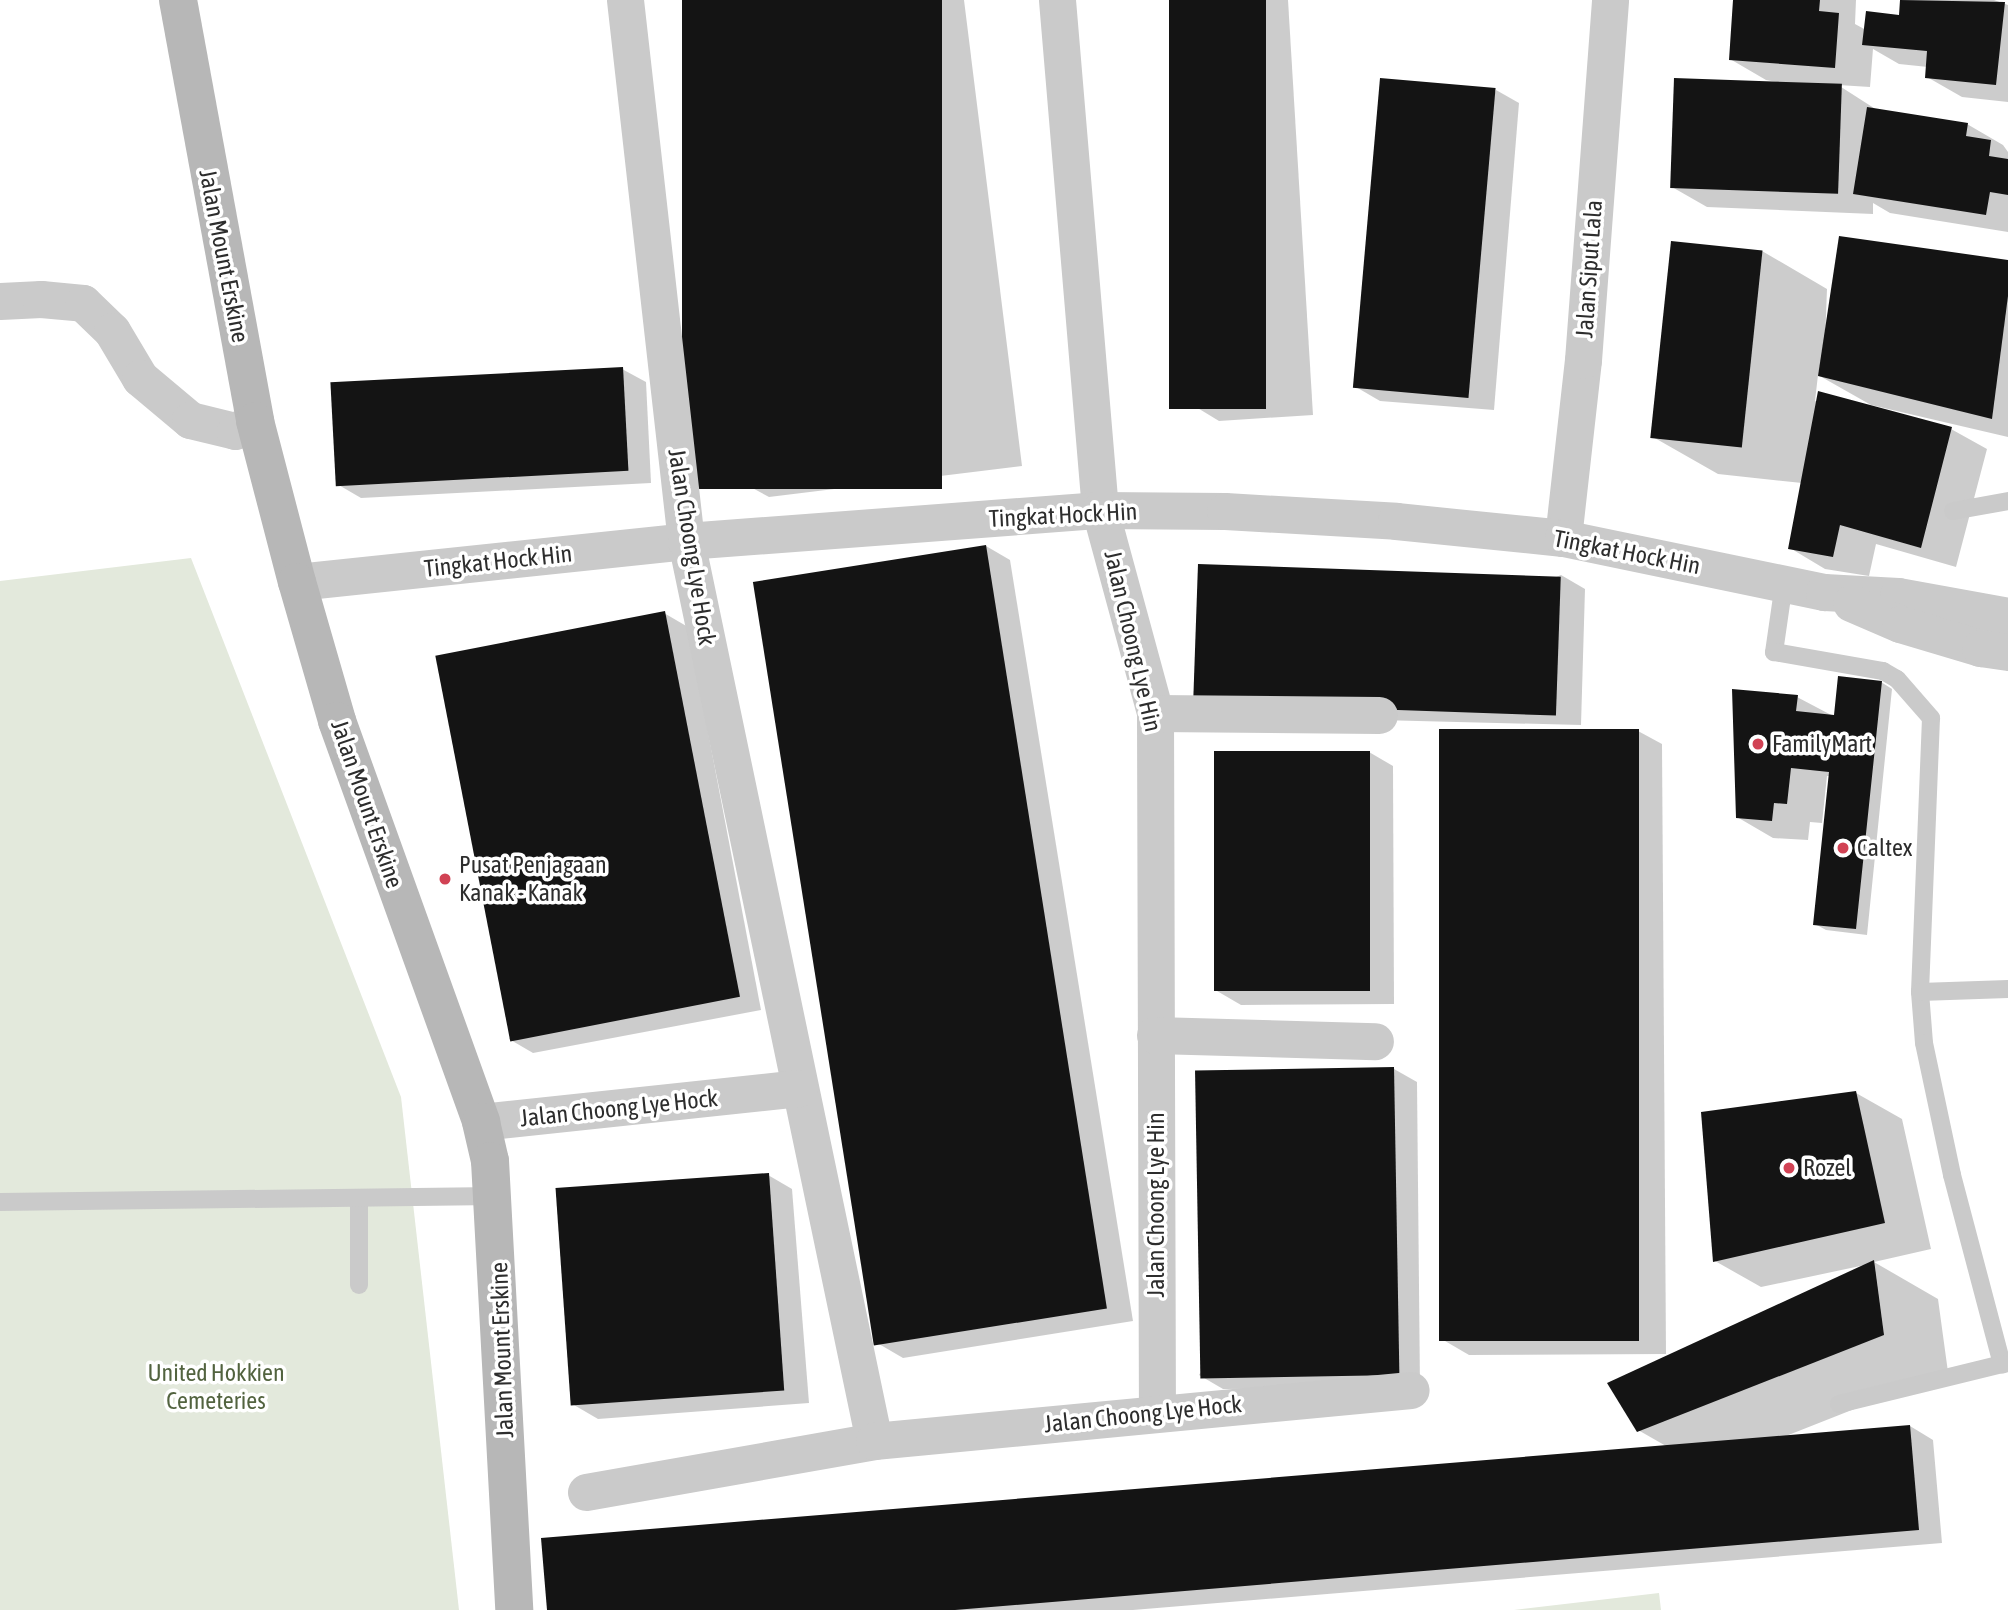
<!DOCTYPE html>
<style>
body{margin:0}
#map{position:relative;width:2008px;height:1610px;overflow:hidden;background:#fff;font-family:"Asap Condensed",sans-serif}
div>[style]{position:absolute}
.green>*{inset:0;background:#e3e9dc}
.shadow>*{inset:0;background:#0003}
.building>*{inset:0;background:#141414;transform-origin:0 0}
.service>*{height:18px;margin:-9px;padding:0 9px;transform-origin:9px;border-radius:9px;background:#cacaca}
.minor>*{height:37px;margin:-18.5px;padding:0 18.5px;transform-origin:18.5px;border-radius:18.5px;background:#cacaca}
.secondary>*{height:38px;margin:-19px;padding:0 19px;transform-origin:19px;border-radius:19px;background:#b7b7b7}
.dots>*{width:19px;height:19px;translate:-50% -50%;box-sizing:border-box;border:4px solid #fff;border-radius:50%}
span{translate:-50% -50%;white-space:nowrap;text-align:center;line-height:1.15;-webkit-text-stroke:7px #fff;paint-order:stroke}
.street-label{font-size:24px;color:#2d2d2d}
.poi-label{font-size:24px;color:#2d2d2d}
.left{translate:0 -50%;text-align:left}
.park-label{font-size:24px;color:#52633f}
</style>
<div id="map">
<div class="green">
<div style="clip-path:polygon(191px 558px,401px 1097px,459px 1610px,0 1610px,0 581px)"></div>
<div style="clip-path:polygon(1659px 1593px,1661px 1610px,1514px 1610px)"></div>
</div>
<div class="shadow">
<div style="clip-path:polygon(684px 0,964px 0,1022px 466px,769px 497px,745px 484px)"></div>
<div style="clip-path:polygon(1171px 0,1288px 0,1313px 415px,1219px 421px,1196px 407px)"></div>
<div style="clip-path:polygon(1735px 0,1856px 0,1855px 24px,1866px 30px,1901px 17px,1902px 0,1994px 0,2008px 5px,2008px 102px,1962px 97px,1927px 77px,1928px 67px,1899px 64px,1873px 49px,1870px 87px,1838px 85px,1877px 110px,1967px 124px,2003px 145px,2008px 152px,2008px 232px,1890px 213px,1873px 203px,1873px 214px,1707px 207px,1672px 187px,1795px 85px,1766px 80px,1730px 59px)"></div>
<div style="clip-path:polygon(1496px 90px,1519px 103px,1494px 410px,1380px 401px,1356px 387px)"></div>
<div style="clip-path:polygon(1762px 251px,1827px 289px,1825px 342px,2008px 262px,2008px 437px,1871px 405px,1818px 375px,1815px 401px,1951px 429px,1987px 449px,1956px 567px,1876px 544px,1869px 576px,1825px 569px,1790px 548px,1802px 483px,1718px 474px,1653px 437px)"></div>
<div style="clip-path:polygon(622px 369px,646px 382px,651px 483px,361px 498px,337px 484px)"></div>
<div style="clip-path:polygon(986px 546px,1010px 560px,1133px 1321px,903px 1358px,879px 1344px)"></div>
<div style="clip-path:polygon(1561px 575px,1585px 589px,1581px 725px,1220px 716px)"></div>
<div style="clip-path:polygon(664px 613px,688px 627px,761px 1010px,533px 1053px,509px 1039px)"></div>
<div style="clip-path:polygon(1881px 682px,1892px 689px,1867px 935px,1826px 930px,1815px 924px,1831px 776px,1827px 776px,1822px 823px,1810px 822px,1808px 840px,1773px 838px,1737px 817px,1797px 697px,1835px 717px)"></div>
<div style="clip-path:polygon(1638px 731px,1662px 744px,1666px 1354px,1469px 1355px,1445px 1341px)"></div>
<div style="clip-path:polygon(1369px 752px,1393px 766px,1394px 1004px,1241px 1005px,1217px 991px)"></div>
<div style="clip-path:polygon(1394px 1069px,1417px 1082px,1420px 1388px,1223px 1389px,1199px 1375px)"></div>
<div style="clip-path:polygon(1856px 1093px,1902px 1119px,1931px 1249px,1874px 1262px,1938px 1299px,1948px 1372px,1786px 1436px,1910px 1426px,1933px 1440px,1942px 1543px,1133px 1610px,549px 1610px,1666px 1446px,1638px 1430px,1865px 1265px,1761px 1287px,1715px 1261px)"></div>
<div style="clip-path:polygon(768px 1175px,792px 1189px,809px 1403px,598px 1419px,574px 1405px)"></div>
</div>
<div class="building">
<div style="left:682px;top:0;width:260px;height:489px"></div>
<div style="left:1169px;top:0;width:97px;height:409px"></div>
<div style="clip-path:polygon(1733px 0,1820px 0,1819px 11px,1839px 13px,1835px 68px,1729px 60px)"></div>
<div style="clip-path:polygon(1900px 0,2005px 2px,1996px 85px,1925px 78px,1927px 51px,1862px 45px,1866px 11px,1899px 15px)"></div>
<div style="left:1380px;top:78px;width:116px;height:311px;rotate:5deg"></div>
<div style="left:1674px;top:78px;width:168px;height:110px;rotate:2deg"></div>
<div style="clip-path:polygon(1867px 107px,1968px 123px,1966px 136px,1991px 140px,1989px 156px,2008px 159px,2008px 195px,1990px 192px,1986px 215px,1853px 194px)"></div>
<div style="clip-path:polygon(1839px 236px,2008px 260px,2008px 296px,1992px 419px,1818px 376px)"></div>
<div style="left:1671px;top:241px;width:92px;height:198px;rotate:6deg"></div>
<div style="left:623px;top:367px;width:104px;height:293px;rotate:87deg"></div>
<div style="clip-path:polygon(1818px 391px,1952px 427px,1921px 548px,1840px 525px,1833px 557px,1788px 549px)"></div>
<div style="left:986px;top:545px;width:773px;height:236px;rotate:81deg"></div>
<div style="left:1198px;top:564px;width:363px;height:139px;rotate:2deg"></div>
<div style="left:665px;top:611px;width:393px;height:234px;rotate:79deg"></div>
<div style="clip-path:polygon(1838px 676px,1882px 681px,1856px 929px,1813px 925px,1829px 772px,1791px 768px,1787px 804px,1774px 803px,1772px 821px,1736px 818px,1732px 689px,1798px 695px,1796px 711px,1834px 715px)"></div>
<div style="left:1639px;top:729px;width:612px;height:200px;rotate:90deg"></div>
<div style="left:1370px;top:751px;width:240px;height:156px;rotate:90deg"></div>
<div style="left:1394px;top:1067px;width:308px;height:199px;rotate:89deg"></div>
<div style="clip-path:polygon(1856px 1091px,1885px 1223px,1713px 1262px,1701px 1112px)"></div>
<div style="left:769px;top:1173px;width:218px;height:214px;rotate:86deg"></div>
<div style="clip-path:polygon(1874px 1260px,1884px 1335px,1637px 1432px,1607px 1383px)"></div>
<div style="clip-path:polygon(1910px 1425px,1919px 1530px,955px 1610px,547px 1610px,541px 1538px)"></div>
</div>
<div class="service">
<div style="left:1953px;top:511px;width:56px;rotate:-10.3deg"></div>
<div style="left:1784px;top:583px;width:70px;rotate:98.2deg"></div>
<div style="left:1774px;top:652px;width:111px;rotate:9.9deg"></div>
<div style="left:1883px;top:671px;width:16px;rotate:30deg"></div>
<div style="left:1897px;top:679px;width:52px;rotate:48.9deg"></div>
<div style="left:1931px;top:718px;width:274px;rotate:92.3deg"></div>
<div style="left:1920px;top:992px;width:51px;rotate:85.5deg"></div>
<div style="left:1924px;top:1043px;width:135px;rotate:78deg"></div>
<div style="left:1952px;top:1175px;width:196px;rotate:75.2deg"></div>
<div style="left:2002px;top:1364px;width:6px;rotate:-9deg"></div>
<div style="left:1920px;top:992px;width:88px;rotate:-2deg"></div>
<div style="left:359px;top:1200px;width:85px;rotate:90deg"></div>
<div style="left:0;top:1202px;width:496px;rotate:-0.7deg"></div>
<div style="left:1839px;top:1404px;width:168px;rotate:-13.8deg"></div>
</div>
<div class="minor">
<div style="left:625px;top:0;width:544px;rotate:83.57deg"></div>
<div style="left:686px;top:541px;width:919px;rotate:78.2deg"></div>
<div style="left:1057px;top:0;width:512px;rotate:85.18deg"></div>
<div style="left:1100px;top:510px;width:210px;rotate:74.8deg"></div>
<div style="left:1155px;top:713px;width:699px;rotate:89.84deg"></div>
<div style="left:0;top:301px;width:41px;rotate:-2.8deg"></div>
<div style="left:41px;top:299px;width:42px;rotate:5.4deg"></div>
<div style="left:83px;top:303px;width:40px;rotate:44deg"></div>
<div style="left:112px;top:331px;width:55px;rotate:59.2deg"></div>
<div style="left:140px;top:378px;width:65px;rotate:40deg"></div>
<div style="left:190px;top:420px;width:46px;rotate:13.7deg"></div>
<div style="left:235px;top:431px;width:22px;rotate:-27deg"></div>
<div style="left:1563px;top:538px;width:179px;rotate:-83.6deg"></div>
<div style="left:1583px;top:360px;width:361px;rotate:-85.7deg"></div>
<div style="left:297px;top:582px;width:391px;rotate:-6deg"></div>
<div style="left:686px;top:541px;width:415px;rotate:-4.3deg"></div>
<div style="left:1100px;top:510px;width:125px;rotate:0.5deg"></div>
<div style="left:1225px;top:511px;width:171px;rotate:3.3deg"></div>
<div style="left:1396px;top:521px;width:168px;rotate:5.8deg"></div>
<div style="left:1563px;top:538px;width:267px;rotate:11.7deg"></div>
<div style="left:1824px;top:592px;width:74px;rotate:3.1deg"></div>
<div style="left:1898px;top:596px;width:112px;rotate:10.3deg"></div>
<div style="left:1851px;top:603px;width:53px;rotate:23.2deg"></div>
<div style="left:1900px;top:624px;width:84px;rotate:16.7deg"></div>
<div style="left:1980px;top:648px;width:28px;rotate:8deg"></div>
<div style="left:1155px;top:713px;width:224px;rotate:0.5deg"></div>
<div style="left:1155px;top:1035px;width:220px;rotate:1.6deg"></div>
<div style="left:481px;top:1122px;width:320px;rotate:-6.1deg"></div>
<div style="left:586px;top:1492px;width:292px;rotate:-10deg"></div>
<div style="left:874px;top:1441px;width:539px;rotate:-5.43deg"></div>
</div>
<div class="secondary">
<div style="left:178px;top:0;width:428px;rotate:79.6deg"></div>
<div style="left:255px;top:421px;width:166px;rotate:75.4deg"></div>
<div style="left:297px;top:582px;width:145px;rotate:73.9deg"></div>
<div style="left:337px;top:721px;width:426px;rotate:70.2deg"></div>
<div style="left:481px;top:1122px;width:40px;rotate:77deg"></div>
<div style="left:490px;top:1161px;width:450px;rotate:86.9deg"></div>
</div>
<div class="dots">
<div style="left:1758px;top:744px;background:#d14254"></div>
<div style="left:1843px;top:848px;background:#d14254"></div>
<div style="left:445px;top:879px;background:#d14254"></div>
<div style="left:1789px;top:1168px;background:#d14254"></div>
</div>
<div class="street-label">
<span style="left:224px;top:256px;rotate:79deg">Jalan Mount Erskine</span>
<span style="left:1589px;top:269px;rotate:-86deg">Jalan Siput Lala</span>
<span style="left:1063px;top:515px;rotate:-3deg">Tingkat Hock Hin</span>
<span style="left:692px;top:547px;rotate:81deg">Jalan Choong Lye Hock</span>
<span style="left:1627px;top:552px;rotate:11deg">Tingkat Hock Hin</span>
<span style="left:498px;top:561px;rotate:-6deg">Tingkat Hock Hin</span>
<span style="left:1133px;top:641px;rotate:77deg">Jalan Choong Lye Hin</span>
<span style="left:367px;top:804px;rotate:71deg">Jalan Mount Erskine</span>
<span style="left:619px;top:1108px;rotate:-6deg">Jalan Choong Lye Hock</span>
<span style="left:1156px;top:1205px;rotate:-90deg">Jalan Choong Lye Hin</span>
<span style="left:502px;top:1350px;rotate:-92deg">Jalan Mount Erskine</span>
<span style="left:1143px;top:1414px;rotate:-6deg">Jalan Choong Lye Hock</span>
</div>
<div class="poi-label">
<span class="left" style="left:1772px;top:744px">FamilyMart</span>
<span class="left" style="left:1857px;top:848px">Caltex</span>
<span class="left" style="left:459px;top:879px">Pusat Penjagaan<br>Kanak - Kanak</span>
<span class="left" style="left:1803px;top:1168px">Rozel</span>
</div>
<div class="park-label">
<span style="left:216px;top:1387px">United Hokkien<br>Cemeteries</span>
</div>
</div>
